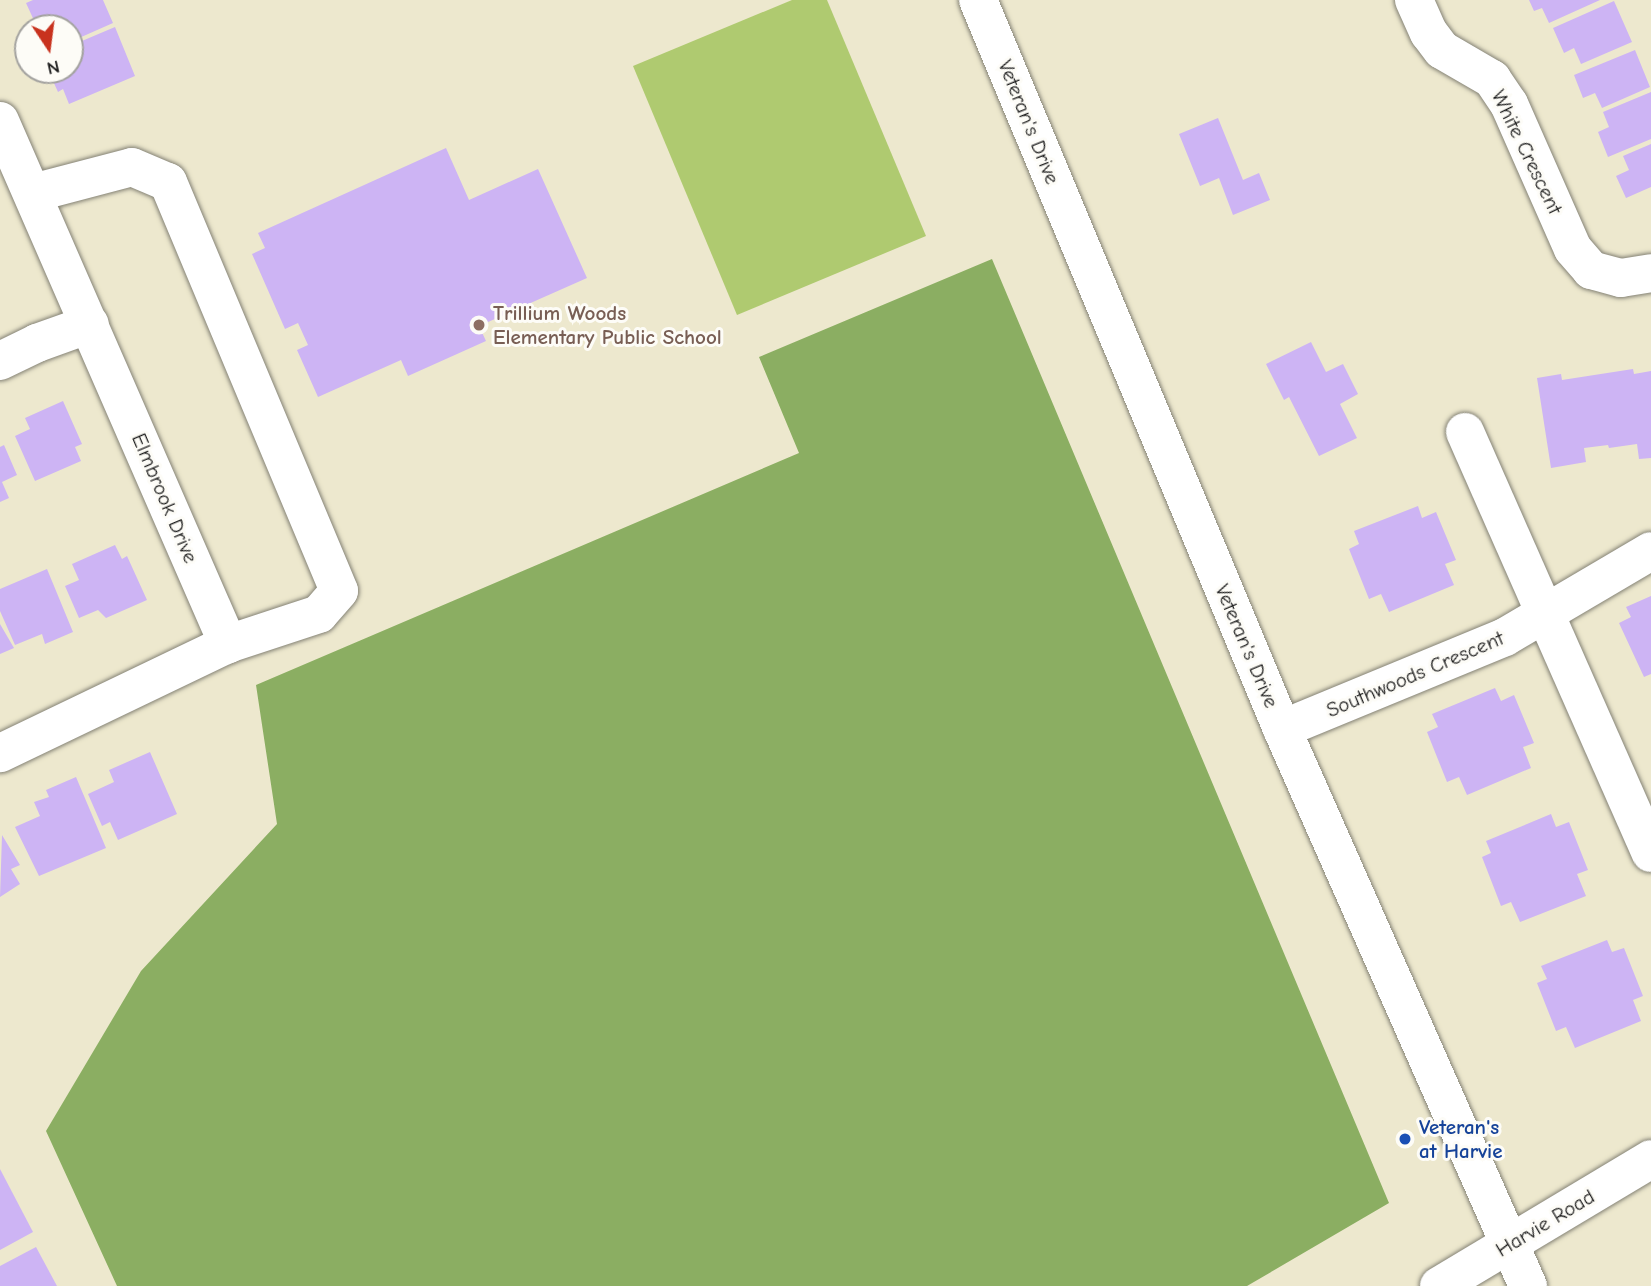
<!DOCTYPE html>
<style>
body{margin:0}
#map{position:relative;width:1651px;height:1286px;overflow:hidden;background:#ede8ce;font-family:"Comic Neue",sans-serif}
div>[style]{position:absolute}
.green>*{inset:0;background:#afca70}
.forest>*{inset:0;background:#8bae62}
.building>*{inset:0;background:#cdb4f4}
.roads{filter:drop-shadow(0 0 2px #848275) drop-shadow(0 0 2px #848275)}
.minor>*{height:38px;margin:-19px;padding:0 19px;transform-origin:19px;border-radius:19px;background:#fff}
.major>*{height:38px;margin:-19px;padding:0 19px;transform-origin:19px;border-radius:19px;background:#fff}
.dots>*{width:19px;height:19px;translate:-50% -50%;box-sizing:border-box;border:4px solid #fdfcf7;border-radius:50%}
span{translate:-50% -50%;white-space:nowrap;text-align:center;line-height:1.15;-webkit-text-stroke:6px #fdfcf7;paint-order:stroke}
.street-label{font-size:21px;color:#1c1c1c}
.education-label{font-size:21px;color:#785e54;font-weight:700}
.left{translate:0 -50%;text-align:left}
.transit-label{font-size:21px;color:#164399;font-weight:700}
.north{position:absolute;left:14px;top:14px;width:70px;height:70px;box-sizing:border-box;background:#fdfcf7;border:2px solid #a3a29f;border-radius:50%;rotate:167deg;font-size:19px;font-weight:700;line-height:28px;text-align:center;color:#1c1c1c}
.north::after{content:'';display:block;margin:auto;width:24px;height:32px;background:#c8321e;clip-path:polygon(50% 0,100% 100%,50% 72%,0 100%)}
</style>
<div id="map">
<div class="green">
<div style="clip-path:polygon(792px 0,827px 0,926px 236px,737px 315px,633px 66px)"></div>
</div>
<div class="forest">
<div style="clip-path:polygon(992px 259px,1389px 1203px,1247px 1286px,117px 1286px,46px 1131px,141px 971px,277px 824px,256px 685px,799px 453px,759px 357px)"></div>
</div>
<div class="building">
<div style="clip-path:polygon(33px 0,103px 0,113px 23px,70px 42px,70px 28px,37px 27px,26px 3px)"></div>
<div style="clip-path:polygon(1529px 0,1600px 0,1549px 23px,1542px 8px,1534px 11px)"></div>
<div style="clip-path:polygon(1614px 1px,1632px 42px,1581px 64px,1574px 48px,1564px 53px,1553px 28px)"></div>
<div style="clip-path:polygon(115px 27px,135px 76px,69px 104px,63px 89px,58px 92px,53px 81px,70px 74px,70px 46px)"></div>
<div style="clip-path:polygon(1635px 50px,1650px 87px,1602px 108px,1595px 93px,1583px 98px,1574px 75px)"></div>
<div style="clip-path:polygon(1651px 92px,1651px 139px,1608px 157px,1598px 132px,1609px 127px,1603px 112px)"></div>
<div style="clip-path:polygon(1218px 118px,1243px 180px,1259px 173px,1270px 200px,1233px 215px,1219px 178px,1200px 186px,1179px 134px)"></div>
<div style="clip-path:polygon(1651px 144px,1651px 187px,1626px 198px,1616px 176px,1629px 170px,1623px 156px)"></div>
<div style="clip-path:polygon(446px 148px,469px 200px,538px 169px,587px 278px,479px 326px,486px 341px,408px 376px,401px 360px,318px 397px,297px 350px,308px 345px,298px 323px,285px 329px,252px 254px,265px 248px,258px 233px)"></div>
<div style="clip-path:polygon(1311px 342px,1326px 372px,1343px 364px,1358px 394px,1340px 404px,1357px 438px,1319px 456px,1289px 397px,1284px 400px,1266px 364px)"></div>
<div style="clip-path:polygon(1633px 369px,1634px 374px,1651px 371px,1651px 458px,1639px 459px,1637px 444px,1609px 448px,1608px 445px,1584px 448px,1586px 462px,1551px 468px,1537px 378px,1561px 374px,1562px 380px)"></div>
<div style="clip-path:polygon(63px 401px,82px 444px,75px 447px,81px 461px,35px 481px,15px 436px,30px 429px,25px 418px)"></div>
<div style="clip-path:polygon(4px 445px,17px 475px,2px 482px,9px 498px,0 502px,0 447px)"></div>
<div style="clip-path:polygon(1418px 506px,1422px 518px,1436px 512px,1456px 560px,1445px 564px,1454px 585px,1389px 612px,1381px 594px,1369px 599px,1349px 549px,1359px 544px,1354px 531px)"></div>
<div style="clip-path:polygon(115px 545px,122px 559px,127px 556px,147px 600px,106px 618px,98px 610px,79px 618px,65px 586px,79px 580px,72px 564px)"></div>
<div style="clip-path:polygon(47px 569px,73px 632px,45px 644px,42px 634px,15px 645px,0 611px,0 589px)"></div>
<div style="clip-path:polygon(1651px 596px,1651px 674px,1644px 677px,1619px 623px,1631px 617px,1626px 607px)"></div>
<div style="clip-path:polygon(0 624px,14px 648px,0 654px)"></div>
<div style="clip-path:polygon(1495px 688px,1501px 701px,1514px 695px,1534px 743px,1523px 747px,1531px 768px,1467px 795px,1459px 777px,1447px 782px,1427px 732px,1438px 727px,1432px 714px)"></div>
<div style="clip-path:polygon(150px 752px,177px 814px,118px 840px,110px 822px,102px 826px,88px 794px,114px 782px,109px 770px)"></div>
<div style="clip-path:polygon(76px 777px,106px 848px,39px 876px,15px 827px,40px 816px,34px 802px,49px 797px,46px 790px)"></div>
<div style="clip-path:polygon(1551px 814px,1556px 827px,1569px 822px,1588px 870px,1577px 874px,1586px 896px,1520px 922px,1511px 902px,1501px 906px,1482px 857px,1491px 853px,1486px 841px)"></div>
<div style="clip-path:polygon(2px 835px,20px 865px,11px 869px,20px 884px,0 897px)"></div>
<div style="clip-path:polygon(1607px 940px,1612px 952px,1624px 948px,1643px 996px,1633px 1000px,1641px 1021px,1575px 1048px,1566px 1027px,1556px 1031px,1537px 983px,1547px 979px,1541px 966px)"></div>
<div style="clip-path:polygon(0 1169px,33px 1232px,0 1250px)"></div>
<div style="clip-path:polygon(36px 1247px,57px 1286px,0 1286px,0 1266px)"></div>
</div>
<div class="roads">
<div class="minor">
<div style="left:1414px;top:0;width:36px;rotate:66deg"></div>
<div style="left:1429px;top:33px;width:21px;rotate:53deg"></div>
<div style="left:1442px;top:50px;width:58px;rotate:30.1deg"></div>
<div style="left:1492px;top:79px;width:30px;rotate:56deg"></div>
<div style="left:1509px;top:104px;width:158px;rotate:66.2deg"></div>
<div style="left:1573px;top:249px;width:28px;rotate:49deg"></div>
<div style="left:1591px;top:270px;width:31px;rotate:15deg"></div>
<div style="left:1621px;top:278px;width:30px;rotate:-9deg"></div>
<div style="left:0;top:121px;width:571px;rotate:66.45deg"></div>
<div style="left:228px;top:644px;width:253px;rotate:154.4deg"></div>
<div style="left:33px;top:193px;width:102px;rotate:-14.7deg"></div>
<div style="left:132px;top:167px;width:39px;rotate:23deg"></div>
<div style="left:168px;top:182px;width:443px;rotate:67.3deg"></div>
<div style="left:339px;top:591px;width:30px;rotate:131deg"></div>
<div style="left:319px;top:614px;width:96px;rotate:161.8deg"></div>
<div style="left:0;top:361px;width:41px;rotate:-25.9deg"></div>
<div style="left:37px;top:343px;width:56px;rotate:-19.7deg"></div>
<div style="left:1465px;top:432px;width:460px;rotate:66.2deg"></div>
<div style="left:1282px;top:729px;width:241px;rotate:-22.4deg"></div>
<div style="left:1505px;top:637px;width:169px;rotate:-30.5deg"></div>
<div style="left:1439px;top:1286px;width:247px;rotate:-30.9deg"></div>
</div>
<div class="major">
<div style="left:978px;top:0;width:790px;rotate:67.36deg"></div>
<div style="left:1282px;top:729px;width:609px;rotate:66.17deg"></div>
</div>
</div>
<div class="dots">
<div style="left:479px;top:325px;background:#8d6e63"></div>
<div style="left:1405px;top:1139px;background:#1a4fb4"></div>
</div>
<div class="street-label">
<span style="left:1029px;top:122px;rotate:68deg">Veteran's Drive</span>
<span style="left:1527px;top:152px;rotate:64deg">White Crescent</span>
<span style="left:165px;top:498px;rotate:67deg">Elmbrook Drive</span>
<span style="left:1247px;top:646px;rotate:67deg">Veteran's Drive</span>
<span style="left:1415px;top:674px;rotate:-23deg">Southwoods Crescent</span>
<span style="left:1545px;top:1223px;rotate:-31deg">Harvie Road</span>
</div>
<div class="education-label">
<span class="left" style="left:493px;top:325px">Trillium Woods<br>Elementary Public School</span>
</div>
<div class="transit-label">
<span class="left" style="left:1419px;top:1139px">Veteran's<br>at Harvie</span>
</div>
<div class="north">N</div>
</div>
